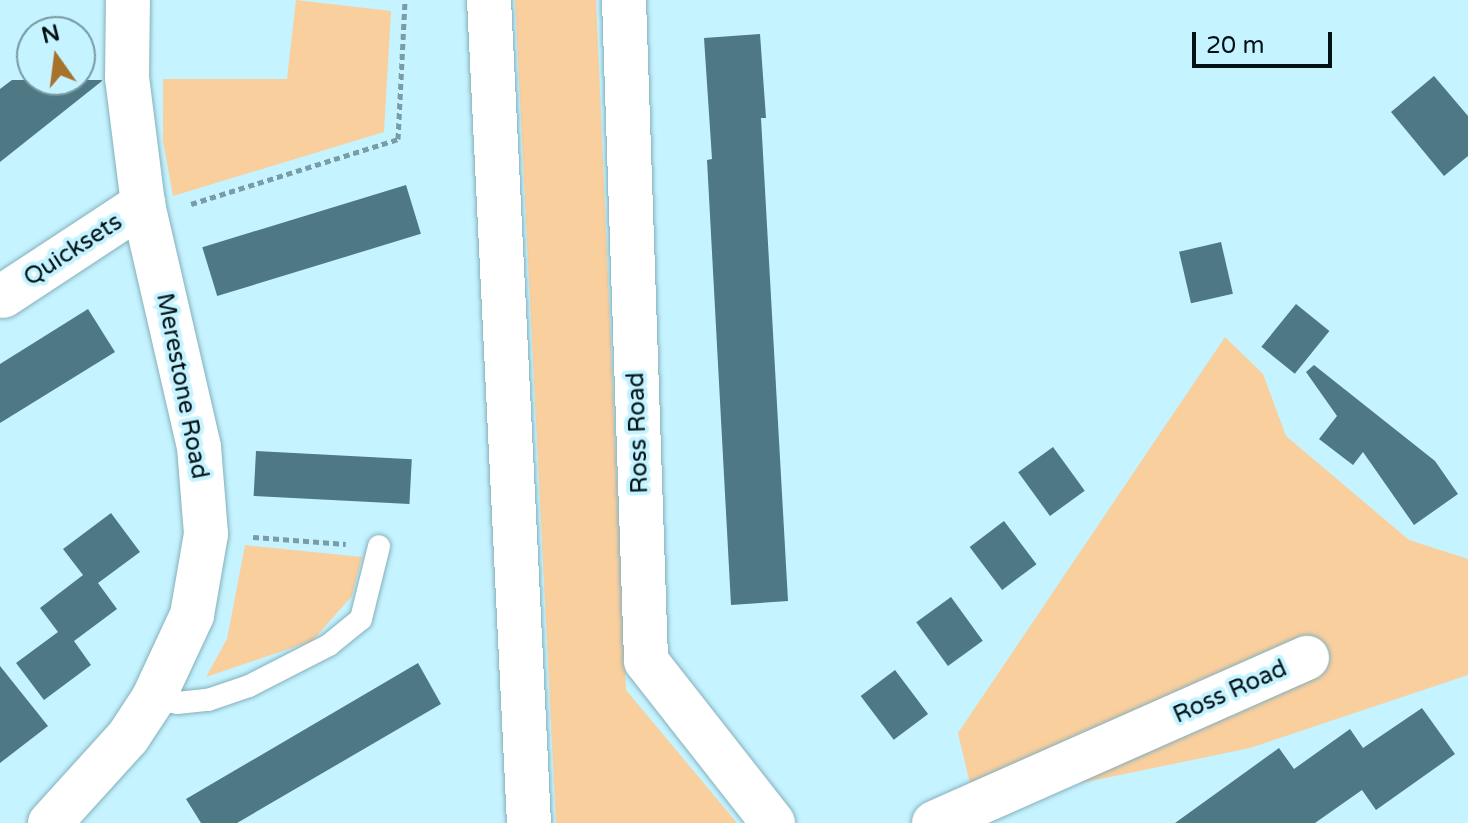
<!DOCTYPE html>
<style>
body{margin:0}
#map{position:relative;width:1468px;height:823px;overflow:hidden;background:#c5f3ff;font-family:"Varela Round",sans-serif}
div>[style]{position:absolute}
.green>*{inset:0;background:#facf9e}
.building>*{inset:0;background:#4e7883;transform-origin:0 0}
.path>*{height:5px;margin-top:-2.5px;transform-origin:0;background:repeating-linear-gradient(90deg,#7a9ca5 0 6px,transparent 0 10px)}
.roads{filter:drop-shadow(0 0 2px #84b0bb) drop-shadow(0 0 2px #84b0bb)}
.lane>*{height:22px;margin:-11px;padding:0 11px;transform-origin:11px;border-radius:11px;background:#fff}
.street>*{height:44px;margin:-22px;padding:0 22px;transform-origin:22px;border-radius:22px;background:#fff}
.highway>*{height:44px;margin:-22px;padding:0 22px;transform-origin:22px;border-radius:22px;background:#fff}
span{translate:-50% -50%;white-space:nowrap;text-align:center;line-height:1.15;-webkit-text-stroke:8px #c5f3ff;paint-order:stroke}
.street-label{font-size:24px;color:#021115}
.north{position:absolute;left:16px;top:16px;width:80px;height:80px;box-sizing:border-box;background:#c5f3ff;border:2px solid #7799a1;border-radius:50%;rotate:346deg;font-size:22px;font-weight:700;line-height:32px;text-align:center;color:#021115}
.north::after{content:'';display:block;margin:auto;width:28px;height:36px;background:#a7722c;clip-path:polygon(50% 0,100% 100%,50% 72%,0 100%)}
.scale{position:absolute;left:1192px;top:32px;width:140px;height:36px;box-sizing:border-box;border:4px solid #021115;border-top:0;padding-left:10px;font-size:24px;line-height:28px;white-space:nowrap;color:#021115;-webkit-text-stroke:6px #c5f3ff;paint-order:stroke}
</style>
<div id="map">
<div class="green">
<div style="clip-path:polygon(296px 0,391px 11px,384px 132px,173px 196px,163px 141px,163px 79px,287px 79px)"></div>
<div style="clip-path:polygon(515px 0,596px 0,626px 690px,737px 823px,556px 823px)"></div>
<div style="clip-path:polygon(1225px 337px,1263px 374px,1286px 436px,1409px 540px,1468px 559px,1468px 675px,1250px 748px,975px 805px,958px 733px)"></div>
<div style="clip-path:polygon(245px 545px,362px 557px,352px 596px,312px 641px,206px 677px,227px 639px)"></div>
</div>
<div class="building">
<div style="clip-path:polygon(760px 34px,766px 118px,761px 118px,788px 601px,731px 605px,707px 160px,712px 159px,704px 38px)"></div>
<div style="clip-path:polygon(1434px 76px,1468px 116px,1468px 156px,1444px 176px,1391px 112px)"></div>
<div style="clip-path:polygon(12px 80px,102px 80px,102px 81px,0 162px,0 89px)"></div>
<div style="left:406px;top:185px;width:51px;height:213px;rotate:73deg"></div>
<div style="left:1221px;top:242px;width:53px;height:43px;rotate:77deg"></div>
<div style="left:1296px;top:304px;width:43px;height:55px;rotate:39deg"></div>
<div style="clip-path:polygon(88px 309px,115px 352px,0 423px,0 364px)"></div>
<div style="clip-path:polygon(1314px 365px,1435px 461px,1458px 494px,1414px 525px,1363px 452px,1353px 465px,1319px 439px,1337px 416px,1306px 372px)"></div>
<div style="left:1053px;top:447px;width:54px;height:43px;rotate:54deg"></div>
<div style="left:256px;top:451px;width:156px;height:45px;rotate:3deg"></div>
<div style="clip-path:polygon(111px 513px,140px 552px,98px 583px,117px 609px,74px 641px,91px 665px,44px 700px,16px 663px,58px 632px,40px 608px,83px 575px,63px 549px)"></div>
<div style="left:1004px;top:521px;width:54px;height:43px;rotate:53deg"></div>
<div style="left:951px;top:597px;width:54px;height:43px;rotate:54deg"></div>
<div style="clip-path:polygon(418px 663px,441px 704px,237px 823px,201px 823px,186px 799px)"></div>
<div style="clip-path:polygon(0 666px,48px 726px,0 763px)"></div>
<div style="left:895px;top:670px;width:55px;height:43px;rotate:53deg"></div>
<div style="clip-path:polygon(1422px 708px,1455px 754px,1376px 810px,1362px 790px,1315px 823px,1175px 823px,1279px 748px,1294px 769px,1350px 729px,1363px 748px)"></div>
</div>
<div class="path">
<div style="left:191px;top:204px;width:217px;rotate:-17.4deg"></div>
<div style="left:398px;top:139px;width:139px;rotate:-87.1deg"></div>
<div style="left:253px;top:537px;width:93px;rotate:4.3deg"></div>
</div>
<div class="roads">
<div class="lane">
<div style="left:153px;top:699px;width:24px;rotate:9deg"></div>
<div style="left:177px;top:703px;width:31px;rotate:-6deg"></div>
<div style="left:208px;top:700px;width:43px;rotate:-18.9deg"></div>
<div style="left:249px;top:686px;width:90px;rotate:-27.1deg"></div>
<div style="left:329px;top:645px;width:41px;rotate:-39.1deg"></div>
<div style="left:361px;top:619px;width:75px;rotate:-76.1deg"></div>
</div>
<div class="street">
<div style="left:624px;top:0;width:661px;rotate:88.09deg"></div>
<div style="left:646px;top:661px;width:206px;rotate:51.9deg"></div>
<div style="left:3px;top:296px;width:168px;rotate:-33.3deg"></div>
<div style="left:50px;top:823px;width:116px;rotate:-47.8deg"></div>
<div style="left:128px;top:737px;width:45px;rotate:-56.7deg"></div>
<div style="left:153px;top:699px;width:93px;rotate:-65.1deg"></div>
<div style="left:192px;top:615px;width:82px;rotate:-80.2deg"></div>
<div style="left:206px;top:534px;width:87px;rotate:-94.6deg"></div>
<div style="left:199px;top:447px;width:249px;rotate:-103deg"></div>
<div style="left:143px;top:204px;width:127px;rotate:-97.2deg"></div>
<div style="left:127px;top:78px;width:78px;rotate:-89.3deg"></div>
<div style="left:934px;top:823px;width:408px;rotate:-23.9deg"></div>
</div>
<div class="highway">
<div style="left:489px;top:0;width:824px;rotate:87.22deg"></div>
</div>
</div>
<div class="street-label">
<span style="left:73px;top:250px;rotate:-33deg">Quicksets</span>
<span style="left:182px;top:386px;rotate:79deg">Merestone Road</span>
<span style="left:638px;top:433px;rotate:-92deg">Ross Road</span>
<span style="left:1230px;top:692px;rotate:-24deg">Ross Road</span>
</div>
<div class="north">N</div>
<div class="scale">20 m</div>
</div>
